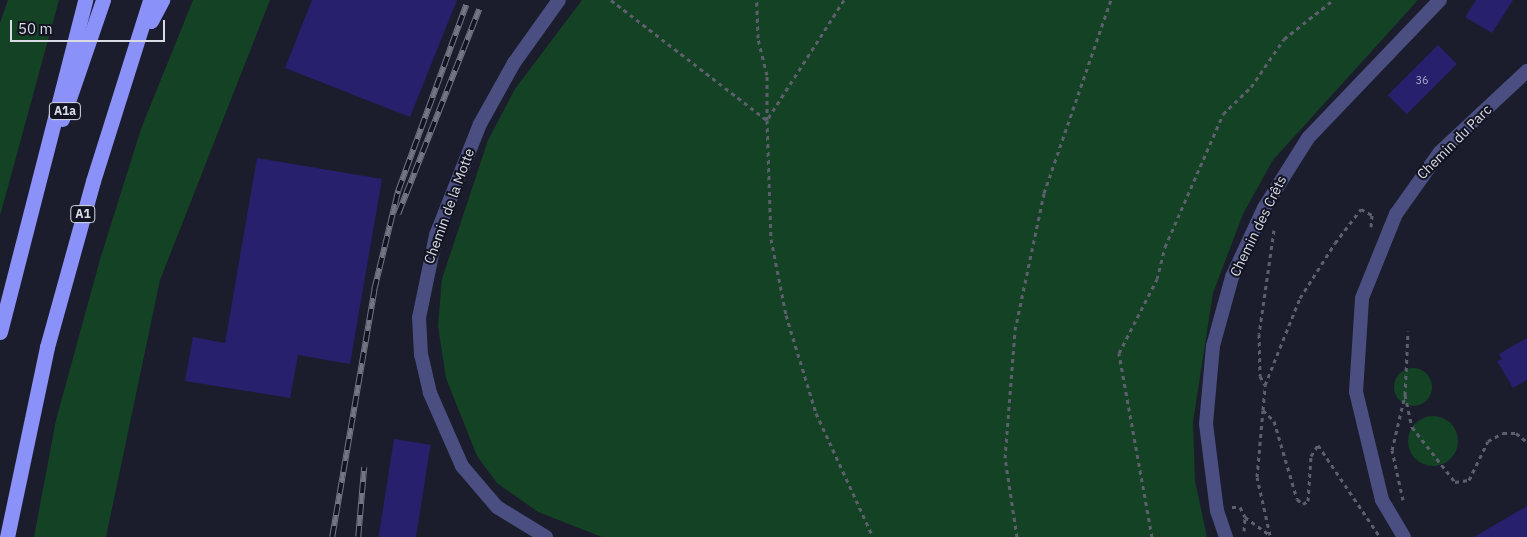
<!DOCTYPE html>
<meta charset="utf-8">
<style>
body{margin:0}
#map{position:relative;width:1527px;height:537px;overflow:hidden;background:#1b1d2c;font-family:"IBM Plex Sans",sans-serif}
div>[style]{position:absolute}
.green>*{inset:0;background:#144224}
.round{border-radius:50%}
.building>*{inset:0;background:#26206d;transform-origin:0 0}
.path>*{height:3px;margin-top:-1.5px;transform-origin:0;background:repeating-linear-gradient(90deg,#5d5f6d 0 4px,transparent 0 8px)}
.pedestrian>*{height:14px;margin:-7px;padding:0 7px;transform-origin:7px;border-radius:7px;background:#4a4e81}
.minor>*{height:14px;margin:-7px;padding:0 7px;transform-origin:7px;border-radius:7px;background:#4a4e81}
.motorway>*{height:15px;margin:-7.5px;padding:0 7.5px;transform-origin:7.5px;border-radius:7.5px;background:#8a91f8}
.rail>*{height:5.5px;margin-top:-2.75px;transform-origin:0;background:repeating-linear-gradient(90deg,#121422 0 11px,#737582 0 22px);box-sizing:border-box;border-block:1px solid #737582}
span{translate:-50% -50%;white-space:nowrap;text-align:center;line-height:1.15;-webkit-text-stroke:4px #121422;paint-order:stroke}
.number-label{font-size:11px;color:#acacc7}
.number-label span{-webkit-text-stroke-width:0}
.shield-label span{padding:1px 4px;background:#121422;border:1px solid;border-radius:4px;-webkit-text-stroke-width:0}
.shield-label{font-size:12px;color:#d9dbe5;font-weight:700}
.street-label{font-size:14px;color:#d9dbe5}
.scale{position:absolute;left:10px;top:20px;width:155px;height:22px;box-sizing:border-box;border:2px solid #d9dbe5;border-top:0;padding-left:6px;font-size:15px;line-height:18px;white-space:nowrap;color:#d9dbe5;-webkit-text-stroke:4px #121422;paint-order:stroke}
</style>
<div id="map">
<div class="green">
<div style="clip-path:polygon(8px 0,59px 0,0 216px,0 23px)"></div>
<div style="clip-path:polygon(193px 0,270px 0,160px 280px,106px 537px,34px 537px,56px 420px,101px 256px,141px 129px)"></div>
<div style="clip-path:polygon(582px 0,1418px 0,1273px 160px,1243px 214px,1213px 293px,1193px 422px,1195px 481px,1207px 537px,602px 537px,538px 512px,497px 483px,477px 456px,446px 378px,438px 326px,442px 279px,488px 140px,515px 89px)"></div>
<div class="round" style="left:1394px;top:368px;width:38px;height:38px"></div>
<div class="round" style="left:1408px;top:416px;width:50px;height:50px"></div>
</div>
<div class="building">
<div style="clip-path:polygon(312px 0,457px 0,410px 117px,285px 68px)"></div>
<div style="clip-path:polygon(1476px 0,1513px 0,1492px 33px,1465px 17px)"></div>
<div style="left:1438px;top:45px;width:27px;height:71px;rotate:45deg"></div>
<div style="clip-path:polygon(257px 158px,382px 179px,350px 364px,298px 355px,290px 398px,185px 381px,193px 337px,225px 343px)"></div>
<div style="clip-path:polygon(1527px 338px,1527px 380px,1513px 388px,1497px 361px,1502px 359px,1499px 354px)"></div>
<div style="left:394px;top:439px;width:37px;height:99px;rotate:9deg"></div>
<div style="clip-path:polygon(1527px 506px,1527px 537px,1474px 537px)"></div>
</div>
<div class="path">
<div style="left:611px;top:0;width:197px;rotate:37.6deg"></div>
<div style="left:767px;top:120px;width:45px;rotate:-90deg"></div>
<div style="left:767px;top:75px;width:38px;rotate:-104deg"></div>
<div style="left:758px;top:38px;width:38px;rotate:-92deg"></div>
<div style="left:844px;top:0;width:143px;rotate:122.7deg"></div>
<div style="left:767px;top:120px;width:119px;rotate:88.1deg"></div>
<div style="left:771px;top:239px;width:77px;rotate:78.8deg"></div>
<div style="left:786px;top:315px;width:102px;rotate:73deg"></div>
<div style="left:816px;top:413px;width:136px;rotate:65.3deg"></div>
<div style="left:1274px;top:230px;width:105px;rotate:98.2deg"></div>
<div style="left:1259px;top:334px;width:42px;rotate:88.6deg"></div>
<div style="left:1260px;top:376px;width:10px;rotate:61deg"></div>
<div style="left:1265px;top:385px;width:94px;rotate:-68.1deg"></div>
<div style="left:1300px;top:298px;width:65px;rotate:-57.5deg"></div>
<div style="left:1335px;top:243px;width:43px;rotate:-52.6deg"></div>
<div style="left:1361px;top:209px;width:13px;rotate:29deg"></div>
<div style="left:1372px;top:215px;width:12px;rotate:95deg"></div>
<div style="left:1405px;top:395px;width:64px;rotate:-87.3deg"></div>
<div style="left:1263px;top:410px;width:25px;rotate:-85deg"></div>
<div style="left:1403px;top:500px;width:51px;rotate:-102.4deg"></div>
<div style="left:1392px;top:450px;width:57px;rotate:-76.7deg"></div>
<div style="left:1405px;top:395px;width:33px;rotate:78deg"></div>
<div style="left:1412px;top:427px;width:70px;rotate:52deg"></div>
<div style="left:1455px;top:482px;width:14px;rotate:-8deg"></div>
<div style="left:1469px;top:480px;width:43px;rotate:-64deg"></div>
<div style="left:1488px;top:441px;width:17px;rotate:-28deg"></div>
<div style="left:1503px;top:433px;width:13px"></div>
<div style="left:1516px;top:433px;width:14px;rotate:39deg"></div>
<div style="left:1232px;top:507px;width:8px"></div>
<div style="left:1240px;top:507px;width:11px;rotate:63deg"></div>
<div style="left:1245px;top:517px;width:31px;rotate:36deg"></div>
<div style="left:1270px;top:535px;width:59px;rotate:-102.6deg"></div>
<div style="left:1257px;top:477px;width:67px;rotate:-84.9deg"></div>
<div style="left:1263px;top:410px;width:16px;rotate:45deg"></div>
<div style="left:1274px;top:421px;width:81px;rotate:73.6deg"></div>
<div style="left:1297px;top:499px;width:8px;rotate:40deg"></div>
<div style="left:1303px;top:504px;width:6px;rotate:-31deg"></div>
<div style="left:1308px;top:501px;width:45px;rotate:-86.2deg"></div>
<div style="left:1311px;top:456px;width:13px;rotate:-58deg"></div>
<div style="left:1318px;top:445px;width:111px;rotate:56deg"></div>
<div style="left:1244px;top:531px;width:14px;rotate:-86deg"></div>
<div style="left:1017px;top:537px;width:80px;rotate:-98.6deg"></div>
<div style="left:1005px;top:458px;width:128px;rotate:-85.5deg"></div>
<div style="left:1015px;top:330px;width:140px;rotate:-78deg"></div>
<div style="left:1044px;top:193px;width:204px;rotate:-70.9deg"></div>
<div style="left:1152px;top:537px;width:187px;rotate:-100.2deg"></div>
<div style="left:1119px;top:353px;width:83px;rotate:-62.8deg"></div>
<div style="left:1157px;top:279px;width:33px;rotate:-76deg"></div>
<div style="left:1165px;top:247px;width:145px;rotate:-66.4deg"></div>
<div style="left:1223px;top:114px;width:39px;rotate:-44deg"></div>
<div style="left:1251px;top:87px;width:58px;rotate:-55.5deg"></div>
<div style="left:1284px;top:39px;width:63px;rotate:-38.5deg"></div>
</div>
<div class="pedestrian">
<div style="left:1404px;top:537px;width:43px;rotate:-120.7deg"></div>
<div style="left:1382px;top:500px;width:111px;rotate:-103.5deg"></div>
<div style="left:1356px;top:392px;width:94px;rotate:-86.3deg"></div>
<div style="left:1362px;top:298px;width:91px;rotate:-68deg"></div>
<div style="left:1396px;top:214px;width:76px;rotate:-54.6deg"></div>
</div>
<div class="minor">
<div style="left:1440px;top:152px;width:119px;rotate:-43deg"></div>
<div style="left:546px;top:537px;width:57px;rotate:-148.5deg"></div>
<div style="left:497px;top:507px;width:54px;rotate:-130.5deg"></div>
<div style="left:462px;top:466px;width:80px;rotate:-113.7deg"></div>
<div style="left:430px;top:393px;width:39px;rotate:-103deg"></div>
<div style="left:421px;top:355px;width:37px;rotate:-93deg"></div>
<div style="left:419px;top:318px;width:85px;rotate:-78.4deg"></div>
<div style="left:436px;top:235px;width:119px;rotate:-68.4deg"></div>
<div style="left:480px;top:124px;width:70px;rotate:-60.9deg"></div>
<div style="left:514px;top:63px;width:77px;rotate:-54.5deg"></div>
<div style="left:1226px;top:537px;width:28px;rotate:-109deg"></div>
<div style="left:1217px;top:511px;width:88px;rotate:-97.2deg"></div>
<div style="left:1206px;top:424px;width:78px;rotate:-84.9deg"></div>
<div style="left:1213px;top:346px;width:72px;rotate:-74.6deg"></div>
<div style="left:1232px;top:277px;width:76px;rotate:-65.1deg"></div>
<div style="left:1264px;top:208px;width:83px;rotate:-57.8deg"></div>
<div style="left:1308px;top:138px;width:191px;rotate:-46.3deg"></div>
</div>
<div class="motorway">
<div style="left:151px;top:21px;width:24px;rotate:-62deg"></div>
<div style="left:62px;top:119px;width:126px;rotate:-71deg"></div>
<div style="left:0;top:332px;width:343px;rotate:-75.6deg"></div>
<div style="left:7px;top:537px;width:194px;rotate:-78.1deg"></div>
<div style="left:47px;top:347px;width:172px;rotate:-74.5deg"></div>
<div style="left:93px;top:181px;width:190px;rotate:-72.5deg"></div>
</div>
<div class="rail">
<div style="left:398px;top:214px;width:220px;rotate:-68.4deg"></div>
<div style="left:332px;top:537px;width:251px;rotate:-80.3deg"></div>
<div style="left:374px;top:290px;width:102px;rotate:-76.4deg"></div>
<div style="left:398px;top:191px;width:198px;rotate:-69.9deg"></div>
<div style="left:358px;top:537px;width:70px;rotate:-85.1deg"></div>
</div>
<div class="number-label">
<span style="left:1422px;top:80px">36</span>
</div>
<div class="shield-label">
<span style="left:65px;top:111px">A1a</span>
<span style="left:83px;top:214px">A1</span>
</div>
<div class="street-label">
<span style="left:1454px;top:142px;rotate:-45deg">Chemin du Parc</span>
<span style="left:449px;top:206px;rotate:-70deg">Chemin de la Motte</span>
<span style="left:1258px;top:226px;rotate:-64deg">Chemin des Crêts</span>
</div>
<div class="scale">50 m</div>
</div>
